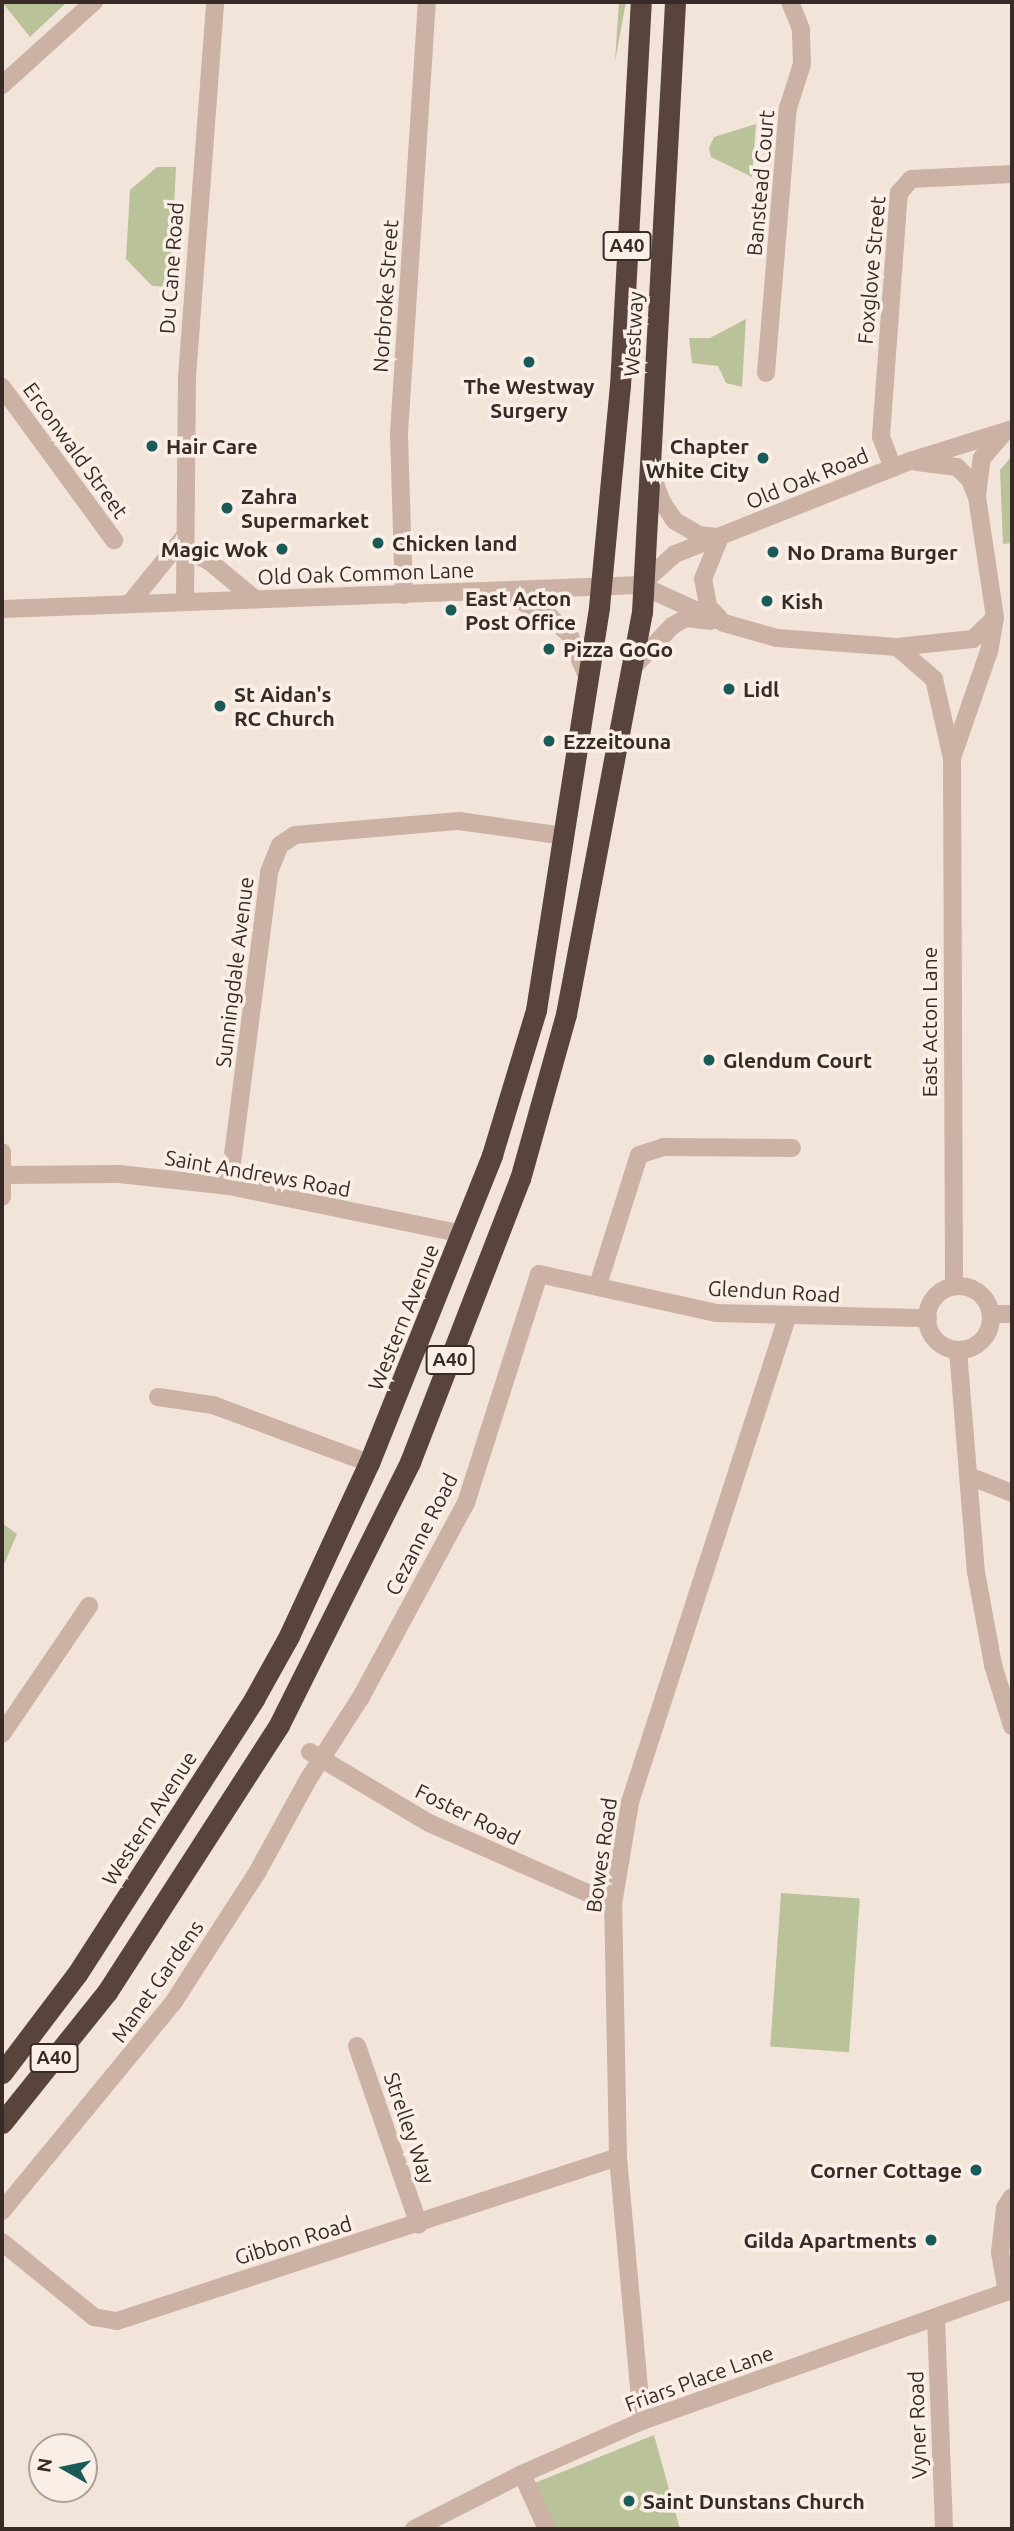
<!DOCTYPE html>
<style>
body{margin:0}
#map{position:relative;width:1014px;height:2531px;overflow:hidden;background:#f3e4da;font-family:Ubuntu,sans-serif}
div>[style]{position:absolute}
.green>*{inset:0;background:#b9c299;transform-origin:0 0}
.minor>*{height:18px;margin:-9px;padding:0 9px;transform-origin:9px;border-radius:9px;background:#cbb2a5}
.minor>.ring{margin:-9px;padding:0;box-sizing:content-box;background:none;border:18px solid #cbb2a5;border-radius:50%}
.highway>*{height:21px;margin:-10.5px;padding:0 10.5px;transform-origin:10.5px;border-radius:10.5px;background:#58433d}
.dots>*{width:19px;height:19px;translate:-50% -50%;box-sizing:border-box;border:4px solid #faefe6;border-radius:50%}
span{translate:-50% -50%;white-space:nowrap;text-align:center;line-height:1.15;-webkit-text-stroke:7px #faefe6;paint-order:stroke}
.shield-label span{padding:2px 5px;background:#faefe6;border:2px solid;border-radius:5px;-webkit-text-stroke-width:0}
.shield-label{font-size:19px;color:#372a27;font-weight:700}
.street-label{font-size:21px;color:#372a27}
.poi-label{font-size:21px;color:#372a27;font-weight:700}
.left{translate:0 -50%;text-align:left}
.right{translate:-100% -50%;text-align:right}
.frame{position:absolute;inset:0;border:4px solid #372a27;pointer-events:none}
.north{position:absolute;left:28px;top:2433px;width:70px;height:70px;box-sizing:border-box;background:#faefe6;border:2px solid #aca09a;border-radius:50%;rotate:279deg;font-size:19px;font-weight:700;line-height:28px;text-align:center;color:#372a27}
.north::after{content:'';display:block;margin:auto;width:24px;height:32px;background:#1a5a57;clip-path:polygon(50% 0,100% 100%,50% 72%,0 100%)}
</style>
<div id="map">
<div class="green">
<div style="clip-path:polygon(2px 2px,67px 2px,30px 37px)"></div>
<div style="clip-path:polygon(619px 2px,626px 2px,615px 61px)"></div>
<div style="clip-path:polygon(756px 124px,752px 177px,711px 157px,709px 148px,714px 137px)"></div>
<div style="clip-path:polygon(157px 167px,176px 167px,170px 287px,152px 286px,126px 259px,130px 190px)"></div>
<div style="clip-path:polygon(746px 319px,742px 387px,726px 383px,718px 366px,692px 363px,689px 338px,710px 338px)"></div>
<div style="clip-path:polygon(1012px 456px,1012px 543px,1003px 544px,1000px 470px)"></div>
<div style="clip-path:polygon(2px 1523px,17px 1534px,2px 1569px)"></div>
<div style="left:781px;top:1893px;width:79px;height:154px;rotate:4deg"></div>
<div style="clip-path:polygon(654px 2435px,680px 2529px,554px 2529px,532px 2484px)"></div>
</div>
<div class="minor">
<div style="left:2px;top:85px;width:124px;rotate:-42.1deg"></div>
<div style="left:766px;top:373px;width:266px;rotate:-85.3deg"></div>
<div style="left:788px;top:108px;width:46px;rotate:-72.3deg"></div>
<div style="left:802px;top:64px;width:35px;rotate:-92deg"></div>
<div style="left:801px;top:29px;width:29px;rotate:-112deg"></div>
<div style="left:2px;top:387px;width:190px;rotate:53.8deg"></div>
<div style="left:917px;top:462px;width:40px;rotate:7.1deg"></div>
<div style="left:957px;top:467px;width:18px;rotate:45deg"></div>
<div style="left:970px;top:480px;width:18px;rotate:68deg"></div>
<div style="left:977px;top:497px;width:122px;rotate:81.5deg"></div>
<div style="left:995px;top:618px;width:34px;rotate:100deg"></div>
<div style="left:989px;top:651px;width:113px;rotate:109.1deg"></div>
<div style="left:893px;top:468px;width:34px;rotate:-111deg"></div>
<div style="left:881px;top:436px;width:244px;rotate:-85.8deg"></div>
<div style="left:899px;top:193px;width:18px;rotate:-49deg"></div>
<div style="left:911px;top:179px;width:101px;rotate:-2.8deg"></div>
<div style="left:652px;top:475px;width:29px;rotate:70deg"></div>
<div style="left:662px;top:502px;width:23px;rotate:56deg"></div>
<div style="left:675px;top:521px;width:28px;rotate:30deg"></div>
<div style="left:699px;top:535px;width:18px;rotate:6deg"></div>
<div style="left:977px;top:496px;width:38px;rotate:-83deg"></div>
<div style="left:982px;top:458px;width:35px;rotate:-49deg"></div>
<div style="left:185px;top:549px;width:27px;rotate:27deg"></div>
<div style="left:209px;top:561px;width:60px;rotate:39.6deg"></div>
<div style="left:640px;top:585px;width:47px;rotate:-41.5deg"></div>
<div style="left:675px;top:554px;width:253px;rotate:-21.6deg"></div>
<div style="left:910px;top:461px;width:107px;rotate:-17.4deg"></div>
<div style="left:505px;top:593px;width:50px;rotate:27.6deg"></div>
<div style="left:549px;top:616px;width:27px;rotate:42deg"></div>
<div style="left:569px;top:634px;width:46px;rotate:66.8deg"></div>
<div style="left:404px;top:595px;width:162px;rotate:-91.8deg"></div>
<div style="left:399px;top:433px;width:432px;rotate:-86.3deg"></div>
<div style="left:185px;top:601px;width:224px;rotate:-89.5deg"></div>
<div style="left:187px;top:377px;width:376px;rotate:-85.7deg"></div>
<div style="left:131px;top:602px;width:82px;rotate:-50.9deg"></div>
<div style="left:2px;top:609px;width:638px;rotate:-2.15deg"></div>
<div style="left:640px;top:585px;width:92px;rotate:24.3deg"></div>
<div style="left:724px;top:623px;width:55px;rotate:15.8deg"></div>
<div style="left:777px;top:638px;width:120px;rotate:4.3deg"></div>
<div style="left:897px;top:647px;width:76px;rotate:-6deg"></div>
<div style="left:973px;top:639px;width:30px;rotate:-44deg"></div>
<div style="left:719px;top:618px;width:16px;rotate:-133deg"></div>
<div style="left:708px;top:606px;width:27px;rotate:-100deg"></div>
<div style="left:703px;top:579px;width:45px;rotate:-68deg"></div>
<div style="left:897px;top:647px;width:49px;rotate:40.9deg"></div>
<div style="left:934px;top:679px;width:81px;rotate:77.2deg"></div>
<div style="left:952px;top:758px;width:528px;rotate:89.78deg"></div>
<div style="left:635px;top:665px;width:54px;rotate:-46.5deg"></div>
<div style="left:672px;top:626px;width:16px;rotate:-30deg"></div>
<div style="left:686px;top:618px;width:24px;rotate:7deg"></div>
<div style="left:2px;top:1152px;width:45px;rotate:90deg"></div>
<div style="left:2px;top:1175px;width:117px;rotate:-0.5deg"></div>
<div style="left:119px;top:1174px;width:111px;rotate:6.2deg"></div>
<div style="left:229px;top:1186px;width:239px;rotate:11.6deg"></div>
<div style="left:229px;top:1186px;width:317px;rotate:-82.7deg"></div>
<div style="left:269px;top:872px;width:29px;rotate:-68deg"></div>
<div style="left:280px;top:845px;width:18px;rotate:-34deg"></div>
<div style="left:295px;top:835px;width:165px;rotate:-4.9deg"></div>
<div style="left:459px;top:821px;width:107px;rotate:8.1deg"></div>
<div style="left:598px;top:1285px;width:136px;rotate:-72.5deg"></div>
<div style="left:639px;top:1155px;width:26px;rotate:-18deg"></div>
<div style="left:664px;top:1147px;width:128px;rotate:0.4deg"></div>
<div class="ring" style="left:927px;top:1286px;width:46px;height:46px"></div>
<div style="left:991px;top:1314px;width:21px"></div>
<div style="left:958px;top:1350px;width:223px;rotate:85.4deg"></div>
<div style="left:976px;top:1572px;width:95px;rotate:79.6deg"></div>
<div style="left:993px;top:1665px;width:64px;rotate:72.7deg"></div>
<div style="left:158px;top:1397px;width:56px;rotate:8.3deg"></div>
<div style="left:213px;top:1405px;width:166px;rotate:20.4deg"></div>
<div style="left:969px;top:1476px;width:46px;rotate:21.6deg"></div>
<div style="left:2px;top:1734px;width:155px;rotate:-55.8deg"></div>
<div style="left:310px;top:1752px;width:139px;rotate:30.8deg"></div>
<div style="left:429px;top:1823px;width:201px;rotate:23.8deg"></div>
<div style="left:357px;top:2046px;width:189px;rotate:70.9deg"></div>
<div style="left:2px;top:2211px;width:269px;rotate:-50.6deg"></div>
<div style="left:173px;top:2003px;width:157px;rotate:-57.2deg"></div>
<div style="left:258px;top:1871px;width:106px;rotate:-61.3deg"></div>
<div style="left:309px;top:1778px;width:96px;rotate:-57.3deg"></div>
<div style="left:361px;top:1697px;width:221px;rotate:-61.6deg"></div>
<div style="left:466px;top:1503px;width:240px;rotate:-72.3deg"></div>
<div style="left:539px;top:1274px;width:181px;rotate:12.4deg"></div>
<div style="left:716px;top:1313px;width:212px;rotate:1.4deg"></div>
<div style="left:2px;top:2242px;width:119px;rotate:39.2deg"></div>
<div style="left:94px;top:2317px;width:23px;rotate:10deg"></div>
<div style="left:117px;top:2321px;width:527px;rotate:-18.13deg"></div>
<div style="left:1007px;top:2292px;width:40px;rotate:-100deg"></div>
<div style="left:1000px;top:2253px;width:45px;rotate:-83.7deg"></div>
<div style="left:1005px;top:2208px;width:13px;rotate:-58deg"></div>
<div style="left:936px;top:2319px;width:210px;rotate:87.8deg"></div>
<div style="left:642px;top:2421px;width:265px;rotate:-95.2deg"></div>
<div style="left:618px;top:2157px;width:253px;rotate:-91.1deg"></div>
<div style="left:613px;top:1904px;width:103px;rotate:-80.5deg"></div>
<div style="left:630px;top:1802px;width:509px;rotate:-72.03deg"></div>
<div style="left:522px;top:2474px;width:60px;rotate:65.6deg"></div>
<div style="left:414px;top:2529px;width:121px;rotate:-27deg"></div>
<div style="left:522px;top:2474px;width:131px;rotate:-23.8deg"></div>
<div style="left:642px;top:2421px;width:393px;rotate:-19.5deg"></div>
</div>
<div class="highway">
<div style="left:2px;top:2073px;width:124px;rotate:-52.9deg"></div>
<div style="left:77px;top:1974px;width:327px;rotate:-57.2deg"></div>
<div style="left:254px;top:1699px;width:72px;rotate:-60.9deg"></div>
<div style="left:289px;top:1636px;width:191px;rotate:-65.2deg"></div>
<div style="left:369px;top:1463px;width:332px;rotate:-68.2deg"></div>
<div style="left:492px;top:1155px;width:152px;rotate:-73.1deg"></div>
<div style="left:536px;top:1010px;width:408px;rotate:-81.1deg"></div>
<div style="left:599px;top:607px;width:222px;rotate:-84.6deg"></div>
<div style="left:620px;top:386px;width:385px;rotate:-86.9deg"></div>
<div style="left:2px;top:2123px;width:168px;rotate:-51.3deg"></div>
<div style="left:107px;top:1992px;width:318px;rotate:-57.2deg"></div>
<div style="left:279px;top:1725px;width:294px;rotate:-63.5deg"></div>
<div style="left:410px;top:1462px;width:304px;rotate:-68.8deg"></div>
<div style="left:520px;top:1179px;width:171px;rotate:-74.4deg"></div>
<div style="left:566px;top:1014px;width:409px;rotate:-79.3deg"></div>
<div style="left:642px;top:612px;width:611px;rotate:-86.9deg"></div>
</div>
<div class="dots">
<div style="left:529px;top:362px;background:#1a5a57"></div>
<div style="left:152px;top:446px;background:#1a5a57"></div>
<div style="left:763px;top:458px;background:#1a5a57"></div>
<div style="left:227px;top:508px;background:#1a5a57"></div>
<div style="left:378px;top:543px;background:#1a5a57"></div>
<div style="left:282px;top:549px;background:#1a5a57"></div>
<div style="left:773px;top:552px;background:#1a5a57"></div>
<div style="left:767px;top:601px;background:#1a5a57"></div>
<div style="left:451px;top:610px;background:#1a5a57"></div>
<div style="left:549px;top:649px;background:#1a5a57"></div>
<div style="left:729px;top:689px;background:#1a5a57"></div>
<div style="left:220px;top:706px;background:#1a5a57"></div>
<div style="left:549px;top:741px;background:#1a5a57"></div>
<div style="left:709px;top:1060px;background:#1a5a57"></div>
<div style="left:976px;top:2170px;background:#1a5a57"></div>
<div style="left:931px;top:2240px;background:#1a5a57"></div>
<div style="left:629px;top:2501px;background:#1a5a57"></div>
</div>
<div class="shield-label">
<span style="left:627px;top:246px">A40</span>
<span style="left:450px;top:1360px">A40</span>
<span style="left:54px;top:2058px">A40</span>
</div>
<div class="street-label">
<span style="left:760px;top:183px;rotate:-85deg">Banstead Court</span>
<span style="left:171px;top:268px;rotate:-86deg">Du Cane Road</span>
<span style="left:871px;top:270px;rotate:-85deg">Foxglove Street</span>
<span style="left:385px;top:296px;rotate:-86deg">Norbroke Street</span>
<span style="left:633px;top:334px;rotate:-87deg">Westway</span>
<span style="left:76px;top:450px;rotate:54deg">Erconwald Street</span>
<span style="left:807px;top:478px;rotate:-22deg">Old Oak Road</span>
<span style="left:366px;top:573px;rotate:-2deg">Old Oak Common Lane</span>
<span style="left:234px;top:972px;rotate:-83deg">Sunningdale Avenue</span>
<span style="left:929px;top:1022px;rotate:-90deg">East Acton Lane</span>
<span style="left:258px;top:1173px;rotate:10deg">Saint Andrews Road</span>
<span style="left:774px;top:1291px;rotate:3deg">Glendun Road</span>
<span style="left:403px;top:1317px;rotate:-68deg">Western Avenue</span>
<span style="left:421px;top:1534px;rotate:-63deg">Cezanne Road</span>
<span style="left:468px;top:1814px;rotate:26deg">Foster Road</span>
<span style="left:149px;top:1818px;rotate:-57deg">Western Avenue</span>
<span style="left:601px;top:1855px;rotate:-82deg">Bowes Road</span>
<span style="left:157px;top:1981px;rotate:-55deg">Manet Gardens</span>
<span style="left:410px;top:2128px;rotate:71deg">Strelley Way</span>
<span style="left:293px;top:2240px;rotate:-17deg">Gibbon Road</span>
<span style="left:699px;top:2378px;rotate:-20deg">Friars Place Lane</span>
<span style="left:917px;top:2425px;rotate:-92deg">Vyner Road</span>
</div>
<div class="poi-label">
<span style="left:529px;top:398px">The Westway<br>Surgery</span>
<span class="left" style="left:166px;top:446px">Hair Care</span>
<span class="right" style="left:749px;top:458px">Chapter<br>White City</span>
<span class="left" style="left:241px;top:508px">Zahra<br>Supermarket</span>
<span class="left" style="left:392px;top:543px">Chicken land</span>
<span class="right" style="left:268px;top:549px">Magic Wok</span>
<span class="left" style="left:787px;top:552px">No Drama Burger</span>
<span class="left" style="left:465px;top:610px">East Acton<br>Post Office</span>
<span class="left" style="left:781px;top:601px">Kish</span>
<span class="left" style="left:563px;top:649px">Pizza GoGo</span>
<span class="left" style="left:743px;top:689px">Lidl</span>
<span class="left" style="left:234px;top:706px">St Aidan's<br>RC Church</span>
<span class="left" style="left:563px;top:741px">Ezzeitouna</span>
<span class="left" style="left:723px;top:1060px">Glendum Court</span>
<span class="right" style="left:962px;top:2170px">Corner Cottage</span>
<span class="right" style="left:917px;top:2240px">Gilda Apartments</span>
<span class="left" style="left:643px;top:2501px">Saint Dunstans Church</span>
</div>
<div class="frame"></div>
<div class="north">N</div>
</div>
